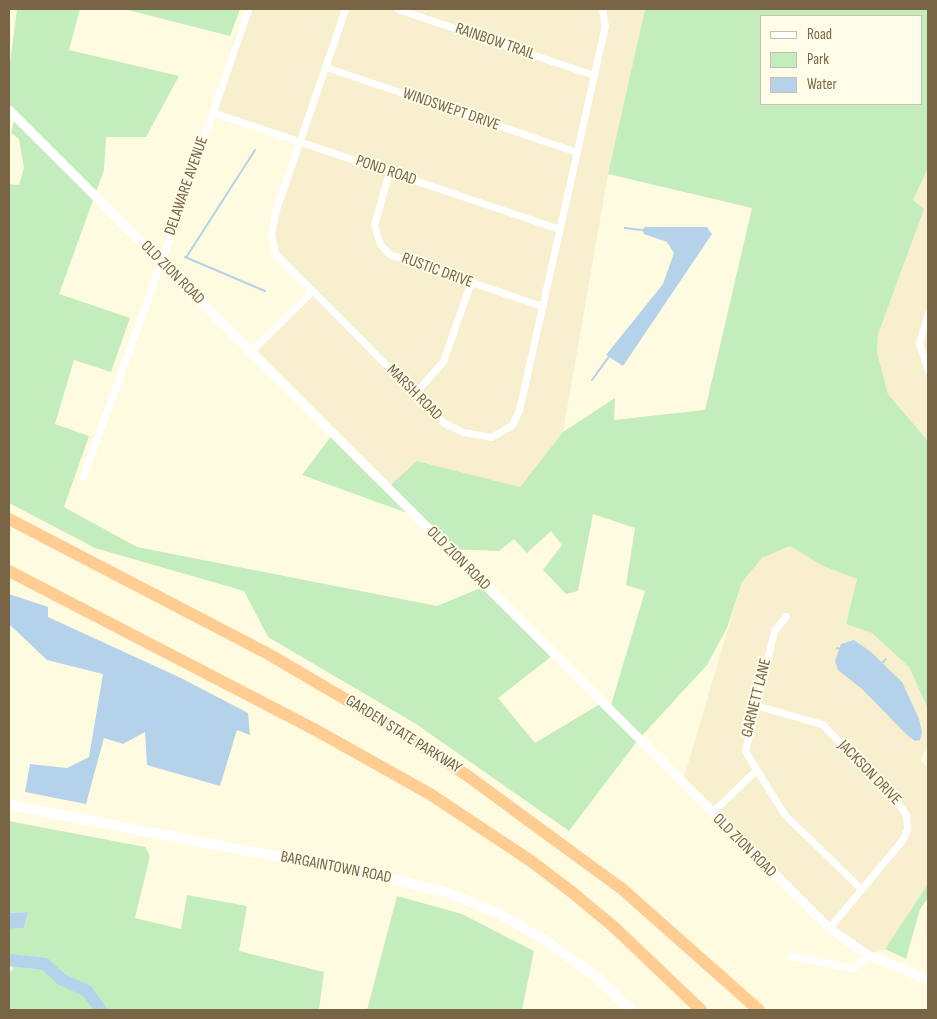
<!DOCTYPE html>
<style>
body{margin:0}
#map{position:relative;width:937px;height:1019px;overflow:hidden;background:#fefbe1;font-family:"Sofia Sans Condensed",sans-serif}
div>[style]{position:absolute}
.residential>*{inset:0;background:#f7efce}
.green>*{inset:0;background:#c4edbe}
.water>*{inset:0;background:#b4d3ea}
.stream>*{height:2px;margin:-1px;padding:0 1px;transform-origin:1px;border-radius:1px;background:#b4d3ea}
.river>*{height:12px;margin:-6px;padding:0 6px;transform-origin:6px;border-radius:6px;background:#b4d3ea}
.minor>*{height:7px;margin:-3.5px;padding:0 3.5px;transform-origin:3.5px;border-radius:3.5px;background:#fff}
.tertiary>*{height:9px;margin:-4.5px;padding:0 4.5px;transform-origin:4.5px;border-radius:4.5px;background:#fff}
.secondary>*{height:10px;margin:-5px;padding:0 5px;transform-origin:5px;border-radius:5px;background:#fff}
.motorway>*{height:12px;margin:-6px;padding:0 6px;transform-origin:6px;border-radius:6px;background:#ffcc91}
span{translate:-50% -50%;white-space:nowrap;text-align:center;line-height:1.15;-webkit-text-stroke:4px #fffce9;paint-order:stroke}
.street-label{font-size:16px;color:#786545}
.frame{position:absolute;inset:0;border:10px solid #786545;pointer-events:none}
.legend{position:absolute;left:760px;top:15px;width:162px;height:90px;box-sizing:border-box;background:#fffce9;border:1px solid #c9c0a7;margin:0;padding:6px 9px;list-style:none;font-size:15px;color:#786545}
.legend li{display:flex;align-items:center;gap:10px;height:25px}
.legend b{width:25px;border:1px solid #c9c0a7}
</style>
<div id="map">
<div class="residential">
<div style="clip-path:polygon(247px 9px,645px 9px,608px 174px,563px 432px,520px 487px,418px 461px,387px 489px,251px 351px,311px 292px,275px 253px,271px 234px,300px 142px,212px 112px,234px 38px)"></div>
<div style="clip-path:polygon(928px 168px,928px 441px,888px 394px,877px 352px,878px 334px,913px 200px)"></div>
<div style="clip-path:polygon(790px 546px,823px 566px,857px 579px,846px 624px,872px 633px,909px 667px,928px 709px,928px 746px,921px 760px,928px 769px,928px 884px,885px 949px,868px 955px,855px 947px,682px 784px,742px 582px,762px 558px)"></div>
</div>
<div class="green">
<div style="clip-path:polygon(evenodd,17px 9px,80px 9px,69px 50px,179px 76px,146px 137px,106px 137px,104px 170px,59px 294px,130px 318px,111px 372px,74px 360px,55px 424px,89px 436px,64px 507px,137px 547px,437px 606px,483px 587px,552px 656px,498px 698px,535px 743px,600px 704px,609px 712px,645px 591px,626px 585px,635px 528px,593px 514px,578px 591px,566px 594px,543px 570px,562px 545px,551px 531px,527px 553px,514px 539px,499px 551px,448px 549px,413px 515px,302px 475px,332px 435px,386px 489px,417px 461px,520px 487px,563px 432px,615px 398px,614px 420px,705px 410px,752px 208px,608px 174px,645px 9px,928px 9px,928px 168px,913px 200px,924px 209px,878px 334px,877px 352px,888px 394px,928px 441px,928px 709px,909px 667px,872px 633px,846px 624px,857px 579px,823px 566px,790px 546px,762px 558px,742px 582px,727px 628px,707px 665px,638px 740px,569px 831px,416px 724px,268px 637px,244px 591px,95px 548px,9px 503px,9px 184px,19px 185px,24px 168px,19px 139px,11px 133px,15px 117px,9px 111px,9px 71px,17px 9px,761px 16px,921px 16px,921px 104px,761px 104px,761px 16px)"></div>
<div style="clip-path:polygon(124px 9px,240px 9px,230px 36px)"></div>
<div style="clip-path:polygon(9px 821px,145px 847px,150px 856px,135px 918px,181px 929px,187px 895px,247px 906px,239px 951px,324px 972px,319px 1009px,322px 1010px,9px 1010px,9px 974px,13px 968px,9px 963px,9px 929px,24px 928px,28px 912px,9px 913px)"></div>
<div style="clip-path:polygon(928px 884px,928px 898px,920px 909px,906px 959px,885px 949px)"></div>
<div style="clip-path:polygon(397px 896px,462px 914px,534px 951px,522px 1010px,367px 1010px)"></div>
</div>
<div class="water">
<div style="clip-path:polygon(645px 227px,707px 227px,712px 234px,623px 366px,606px 355px,663px 284px,674px 253px,667px 242px,644px 234px,642px 230px)"></div>
<div style="clip-path:polygon(9px 594px,48px 607px,48px 617px,181px 678px,248px 713px,250px 735px,237px 730px,220px 786px,147px 765px,145px 732px,123px 744px,104px 738px,86px 804px,25px 792px,30px 764px,67px 768px,89px 757px,103px 674px,47px 660px,9px 624px)"></div>
<div style="clip-path:polygon(854px 640px,871px 652px,902px 682px,919px 719px,922px 732px,920px 740px,915px 741px,907px 735px,862px 689px,838px 670px,835px 661px,841px 644px)"></div>
<div style="clip-path:polygon(28px 912px,24px 928px,9px 929px,9px 913px)"></div>
</div>
<div class="stream">
<div style="left:625px;top:228px;width:17px;rotate:7deg"></div>
<div style="left:187px;top:256px;width:126px;rotate:-57.3deg"></div>
<div style="left:185px;top:257px;width:87px;rotate:23deg"></div>
<div style="left:592px;top:380px;width:31px;rotate:-54deg"></div>
<div style="left:837px;top:648px;width:3px;rotate:18deg"></div>
<div style="left:883px;top:662px;width:4px;rotate:-45deg"></div>
</div>
<div class="river">
<div style="left:9px;top:960px;width:36px;rotate:6deg"></div>
<div style="left:45px;top:964px;width:22px;rotate:43deg"></div>
<div style="left:61px;top:979px;width:29px;rotate:25deg"></div>
<div style="left:87px;top:991px;width:24px;rotate:54deg"></div>
</div>
<div class="minor">
<div style="left:345px;top:9px;width:215px;rotate:109deg"></div>
<div style="left:275px;top:212px;width:22px;rotate:100deg"></div>
<div style="left:271px;top:234px;width:19px;rotate:78deg"></div>
<div style="left:275px;top:253px;width:240px;rotate:45.2deg"></div>
<div style="left:444px;top:423px;width:21px;rotate:25deg"></div>
<div style="left:463px;top:432px;width:28px;rotate:10deg"></div>
<div style="left:491px;top:437px;width:24px;rotate:-30deg"></div>
<div style="left:512px;top:425px;width:17px;rotate:-65deg"></div>
<div style="left:519px;top:410px;width:394px;rotate:-77.4deg"></div>
<div style="left:605px;top:26px;width:17px;rotate:-100deg"></div>
<div style="left:398px;top:9px;width:206px;rotate:18.7deg"></div>
<div style="left:326px;top:67px;width:265px;rotate:18.7deg"></div>
<div style="left:212px;top:112px;width:367px;rotate:18.6deg"></div>
<div style="left:389px;top:172px;width:55px;rotate:105.8deg"></div>
<div style="left:374px;top:225px;width:20px;rotate:72deg"></div>
<div style="left:380px;top:244px;width:13px;rotate:48deg"></div>
<div style="left:389px;top:254px;width:162px;rotate:18.8deg"></div>
<div style="left:928px;top:313px;width:31px;rotate:107deg"></div>
<div style="left:919px;top:343px;width:29px;rotate:72deg"></div>
<div style="left:251px;top:351px;width:84px;rotate:-44.5deg"></div>
<div style="left:415px;top:393px;width:43px;rotate:-48.8deg"></div>
<div style="left:443px;top:361px;width:82px;rotate:-70.7deg"></div>
<div style="left:83px;top:476px;width:228px;rotate:-70deg"></div>
<div style="left:161px;top:262px;width:268px;rotate:-71deg"></div>
<div style="left:786px;top:616px;width:19px;rotate:129deg"></div>
<div style="left:774px;top:631px;width:123px;rotate:103.6deg"></div>
<div style="left:745px;top:751px;width:74px;rotate:58.2deg"></div>
<div style="left:784px;top:814px;width:107px;rotate:44.2deg"></div>
<div style="left:755px;top:705px;width:70px;rotate:15.8deg"></div>
<div style="left:822px;top:724px;width:108px;rotate:46.1deg"></div>
<div style="left:897px;top:802px;width:16px;rotate:55deg"></div>
<div style="left:906px;top:815px;width:14px;rotate:86deg"></div>
<div style="left:907px;top:829px;width:12px;rotate:114deg"></div>
<div style="left:902px;top:840px;width:114px;rotate:129.7deg"></div>
<div style="left:711px;top:813px;width:61px;rotate:-43.7deg"></div>
<div style="left:791px;top:956px;width:62px;rotate:11.1deg"></div>
<div style="left:852px;top:968px;width:21px;rotate:-39deg"></div>
</div>
<div class="tertiary">
<div style="left:9px;top:110px;width:1158px;rotate:44.93deg"></div>
<div style="left:829px;top:928px;width:47px;rotate:34.7deg"></div>
<div style="left:868px;top:955px;width:65px;rotate:21.8deg"></div>
</div>
<div class="secondary">
<div style="left:9px;top:805px;width:386px;rotate:10.9deg"></div>
<div style="left:388px;top:878px;width:62px;rotate:14deg"></div>
<div style="left:448px;top:893px;width:52px;rotate:21.6deg"></div>
<div style="left:496px;top:912px;width:55px;rotate:29.4deg"></div>
<div style="left:544px;top:939px;width:67px;rotate:35.8deg"></div>
<div style="left:598px;top:978px;width:45px;rotate:45deg"></div>
</div>
<div class="motorway">
<div style="left:9px;top:519px;width:288px;rotate:27.5deg"></div>
<div style="left:265px;top:652px;width:154px;rotate:30.4deg"></div>
<div style="left:398px;top:730px;width:80px;rotate:33.3deg"></div>
<div style="left:465px;top:774px;width:193px;rotate:36.2deg"></div>
<div style="left:621px;top:888px;width:184px;rotate:41.5deg"></div>
<div style="left:9px;top:571px;width:343px;rotate:27.4deg"></div>
<div style="left:314px;top:729px;width:133px;rotate:29.3deg"></div>
<div style="left:430px;top:794px;width:121px;rotate:33.6deg"></div>
<div style="left:531px;top:861px;width:53px;rotate:37.3deg"></div>
<div style="left:573px;top:893px;width:55px;rotate:39.8deg"></div>
<div style="left:615px;top:928px;width:119px;rotate:43.6deg"></div>
</div>
<div class="street-label">
<span style="left:495px;top:42px;rotate:19deg">RAINBOW TRAIL</span>
<span style="left:451px;top:110px;rotate:19deg">WINDSWEPT DRIVE</span>
<span style="left:386px;top:171px;rotate:19deg">POND ROAD</span>
<span style="left:187px;top:186px;rotate:-71deg">DELAWARE AVENUE</span>
<span style="left:437px;top:271px;rotate:20deg">RUSTIC DRIVE</span>
<span style="left:172px;top:273px;rotate:45deg">OLD ZION ROAD</span>
<span style="left:414px;top:393px;rotate:45deg">MARSH ROAD</span>
<span style="left:458px;top:559px;rotate:45deg">OLD ZION ROAD</span>
<span style="left:757px;top:698px;rotate:-76deg">GARNETT LANE</span>
<span style="left:403px;top:735px;rotate:32deg">GARDEN STATE PARKWAY</span>
<span style="left:869px;top:773px;rotate:46deg">JACKSON DRIVE</span>
<span style="left:744px;top:846px;rotate:45deg">OLD ZION ROAD</span>
<span style="left:336px;top:868px;rotate:11deg">BARGAINTOWN ROAD</span>
</div>
<div class="frame"></div>
<ul class="legend">
<li><b style="height:6px;background:#fff"></b>Road</li>
<li><b style="height:14px;background:#c4edbe"></b>Park</li>
<li><b style="height:14px;background:#b4d3ea"></b>Water</li>
</ul>
</div>
